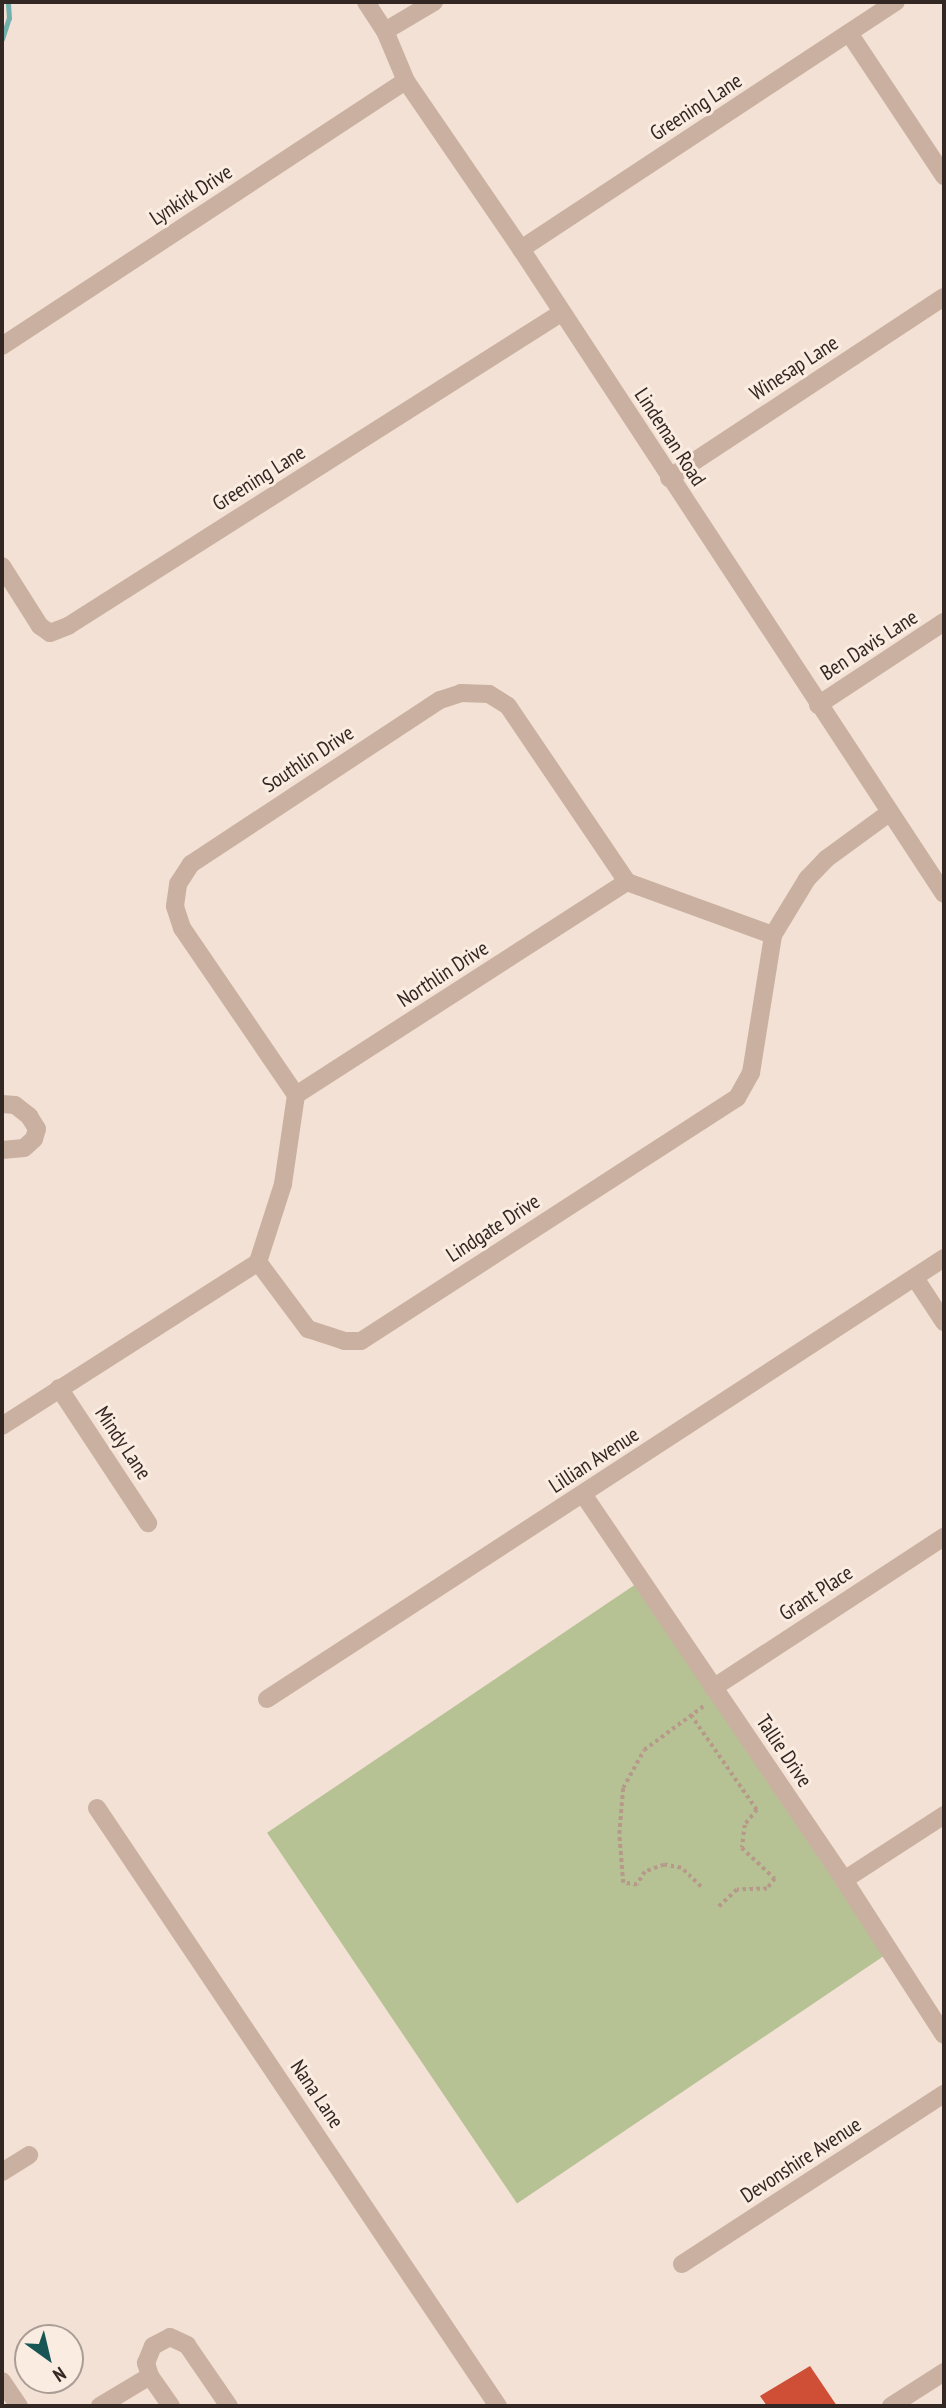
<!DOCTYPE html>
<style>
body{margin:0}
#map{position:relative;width:946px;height:2408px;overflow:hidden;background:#f2e1d4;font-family:"PT Sans Narrow",sans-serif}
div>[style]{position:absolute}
.green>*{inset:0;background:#b6c194;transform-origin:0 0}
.stream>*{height:5px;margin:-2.5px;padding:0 2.5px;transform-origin:2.5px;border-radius:2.5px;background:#72b0ad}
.building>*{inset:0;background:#ce4e36}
.path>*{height:3.5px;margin-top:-1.75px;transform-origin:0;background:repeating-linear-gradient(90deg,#b6998a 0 3.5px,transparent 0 7px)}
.minor>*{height:18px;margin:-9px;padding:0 9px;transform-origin:9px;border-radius:9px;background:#cab0a0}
span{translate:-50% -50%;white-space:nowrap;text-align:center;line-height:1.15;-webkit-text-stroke:6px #faece0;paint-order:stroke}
.street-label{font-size:21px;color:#332724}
.frame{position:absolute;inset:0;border:4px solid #332724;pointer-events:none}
.north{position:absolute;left:14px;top:2324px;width:70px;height:70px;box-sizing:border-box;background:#faece0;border:2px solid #aa9d95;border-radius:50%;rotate:146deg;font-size:19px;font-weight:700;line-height:28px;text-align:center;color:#332724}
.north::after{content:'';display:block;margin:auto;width:24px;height:32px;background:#175655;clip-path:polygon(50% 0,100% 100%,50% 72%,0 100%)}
</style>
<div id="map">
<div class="green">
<div style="left:636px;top:1584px;width:447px;height:445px;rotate:56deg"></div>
</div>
<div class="stream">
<div style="left:2px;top:39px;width:22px;rotate:-72deg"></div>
<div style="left:9px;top:18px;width:16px;rotate:-94deg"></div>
</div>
<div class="building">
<div style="clip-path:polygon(810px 2366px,837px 2406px,767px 2406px,760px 2396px)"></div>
</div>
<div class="path">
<div style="left:691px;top:1715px;width:116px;rotate:55.2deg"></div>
<div style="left:757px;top:1810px;width:19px;rotate:129deg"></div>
<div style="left:745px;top:1825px;width:23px;rotate:97deg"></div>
<div style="left:742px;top:1848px;width:45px;rotate:43.2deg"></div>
<div style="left:775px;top:1879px;width:13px;rotate:129deg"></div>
<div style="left:767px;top:1889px;width:30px;rotate:178deg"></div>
<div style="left:737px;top:1890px;width:26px;rotate:137deg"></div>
<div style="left:701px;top:1887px;width:28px;rotate:-136deg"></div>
<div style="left:681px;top:1868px;width:17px;rotate:-170deg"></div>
<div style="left:664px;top:1865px;width:20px;rotate:160deg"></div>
<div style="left:645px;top:1872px;width:15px;rotate:122deg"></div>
<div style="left:637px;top:1885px;width:14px;rotate:-172deg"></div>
<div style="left:623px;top:1883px;width:49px;rotate:-94.7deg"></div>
<div style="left:619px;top:1834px;width:46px;rotate:-85deg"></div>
<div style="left:623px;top:1788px;width:43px;rotate:-61.1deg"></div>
<div style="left:644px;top:1750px;width:76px;rotate:-36.4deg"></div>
</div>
<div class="minor">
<div style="left:366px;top:2px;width:35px;rotate:57deg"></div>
<div style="left:385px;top:31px;width:54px;rotate:67.2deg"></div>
<div style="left:406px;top:81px;width:204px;rotate:55.6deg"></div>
<div style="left:521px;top:249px;width:771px;rotate:56.74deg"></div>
<div style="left:385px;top:31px;width:57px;rotate:-30.6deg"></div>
<div style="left:849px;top:33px;width:172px;rotate:56.4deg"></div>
<div style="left:521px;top:249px;width:449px;rotate:-33.4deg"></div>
<div style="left:2px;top:346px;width:483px;rotate:-33.3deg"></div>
<div style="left:669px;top:478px;width:329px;rotate:-33.4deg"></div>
<div style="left:2px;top:566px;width:71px;rotate:57.7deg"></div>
<div style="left:40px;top:626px;width:12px;rotate:35deg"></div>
<div style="left:50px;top:633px;width:19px;rotate:-21deg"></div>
<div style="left:68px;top:626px;width:584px;rotate:-32.41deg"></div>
<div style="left:818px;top:705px;width:151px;rotate:-33.4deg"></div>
<div style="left:296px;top:1095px;width:202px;rotate:-124.3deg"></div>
<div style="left:182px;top:928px;width:23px;rotate:-108deg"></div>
<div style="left:175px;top:906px;width:22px;rotate:-82deg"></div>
<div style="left:178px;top:884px;width:24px;rotate:-57deg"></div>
<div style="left:191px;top:864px;width:298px;rotate:-33.4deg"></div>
<div style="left:440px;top:700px;width:22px;rotate:-18deg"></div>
<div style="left:461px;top:693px;width:28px;rotate:2deg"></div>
<div style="left:489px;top:694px;width:22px;rotate:32deg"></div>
<div style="left:508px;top:706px;width:212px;rotate:55.9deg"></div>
<div style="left:2px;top:1104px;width:13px;rotate:4deg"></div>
<div style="left:15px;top:1105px;width:18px;rotate:38deg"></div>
<div style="left:29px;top:1116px;width:15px;rotate:58deg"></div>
<div style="left:37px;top:1129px;width:10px;rotate:107deg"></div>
<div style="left:34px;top:1139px;width:13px;rotate:138deg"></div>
<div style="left:24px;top:1148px;width:22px;rotate:175deg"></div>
<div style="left:258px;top:1262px;width:82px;rotate:-72.2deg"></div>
<div style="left:283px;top:1184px;width:90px;rotate:-81.7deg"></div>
<div style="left:296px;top:1095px;width:394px;rotate:-32.8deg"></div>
<div style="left:627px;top:882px;width:155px;rotate:20deg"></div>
<div style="left:915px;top:1278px;width:53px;rotate:56.6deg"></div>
<div style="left:59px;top:1388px;width:162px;rotate:56.6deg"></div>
<div style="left:2px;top:1426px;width:304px;rotate:-32.6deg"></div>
<div style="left:258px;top:1262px;width:84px;rotate:53.3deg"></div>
<div style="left:308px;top:1329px;width:38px;rotate:18deg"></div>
<div style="left:344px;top:1341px;width:17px"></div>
<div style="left:361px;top:1341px;width:448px;rotate:-32.9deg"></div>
<div style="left:737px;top:1098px;width:29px;rotate:-61deg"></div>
<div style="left:751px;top:1073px;width:140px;rotate:-80.9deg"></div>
<div style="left:773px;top:935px;width:66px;rotate:-58.7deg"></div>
<div style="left:807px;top:879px;width:28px;rotate:-46deg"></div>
<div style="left:826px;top:859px;width:78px;rotate:-36.1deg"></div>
<div style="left:583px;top:1494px;width:466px;rotate:55.9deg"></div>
<div style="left:844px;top:1880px;width:184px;rotate:57.2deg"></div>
<div style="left:713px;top:1688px;width:276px;rotate:-33.2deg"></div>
<div style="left:267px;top:1699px;width:808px;rotate:-33.08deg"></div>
<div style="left:97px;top:1808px;width:720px;rotate:56.16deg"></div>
<div style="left:844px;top:1880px;width:119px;rotate:-33deg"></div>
<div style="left:2px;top:2172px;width:32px;rotate:-32deg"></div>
<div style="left:682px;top:2264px;width:312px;rotate:-33deg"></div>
<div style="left:2px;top:2381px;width:30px;rotate:56deg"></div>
<div style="left:100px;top:2406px;width:58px;rotate:-31deg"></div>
<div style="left:171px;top:2406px;width:37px;rotate:-125deg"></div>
<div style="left:150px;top:2376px;width:14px;rotate:-107deg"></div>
<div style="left:146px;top:2363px;width:18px;rotate:-68deg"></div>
<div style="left:153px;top:2346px;width:19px;rotate:-28deg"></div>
<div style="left:170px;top:2337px;width:19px;rotate:25deg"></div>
<div style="left:187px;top:2345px;width:74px;rotate:55.5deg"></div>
<div style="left:891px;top:2406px;width:63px;rotate:-32.7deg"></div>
</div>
<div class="street-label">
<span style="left:696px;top:107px;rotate:-33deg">Greening Lane</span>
<span style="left:191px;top:195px;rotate:-33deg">Lynkirk Drive</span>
<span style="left:794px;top:368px;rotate:-33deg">Winesap Lane</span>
<span style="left:670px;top:437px;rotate:57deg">Lindeman Road</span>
<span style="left:259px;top:478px;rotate:-32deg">Greening Lane</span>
<span style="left:869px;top:645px;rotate:-33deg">Ben Davis Lane</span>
<span style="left:308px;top:759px;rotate:-33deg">Southlin Drive</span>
<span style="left:443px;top:974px;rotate:-33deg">Northlin Drive</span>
<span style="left:493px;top:1228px;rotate:-33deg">Lindgate Drive</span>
<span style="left:123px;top:1443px;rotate:56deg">Mindy Lane</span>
<span style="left:594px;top:1460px;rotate:-33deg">Lillian Avenue</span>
<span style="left:816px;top:1593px;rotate:-33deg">Grant Place</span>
<span style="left:784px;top:1751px;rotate:56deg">Tallie Drive</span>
<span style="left:317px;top:2094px;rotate:56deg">Nana Lane</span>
<span style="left:801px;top:2160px;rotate:-33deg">Devonshire Avenue</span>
</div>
<div class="frame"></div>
<div class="north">N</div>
</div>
